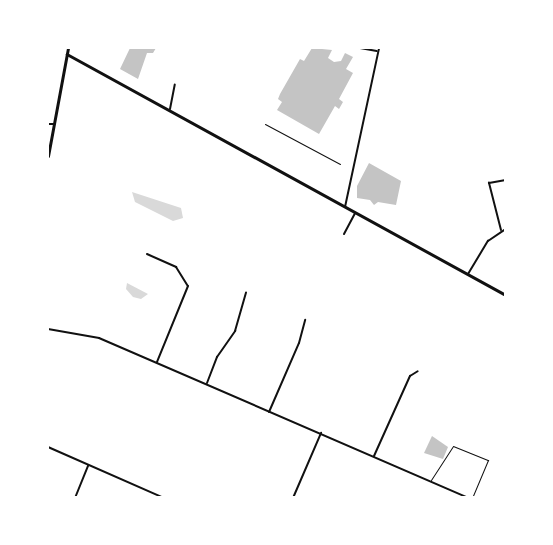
<!DOCTYPE html>
<style>
body{margin:0}
#map{position:relative;width:553px;height:545px;overflow:hidden;background:#fff;font-family:"DejaVu Sans",sans-serif}
div>[style]{position:absolute}
.water>*{inset:0;background:#d9d9d9}
.building>*{inset:0;background:#c4c4c4}
.service>*{height:1px;margin:-0.5px;padding:0 0.5px;transform-origin:0.5px;border-radius:0.5px;background:#111}
.minor>*{height:2px;margin:-1px;padding:0 1px;transform-origin:1px;border-radius:1px;background:#111}
.tertiary>*{height:2.5px;margin:-1.25px;padding:0 1.25px;transform-origin:1.25px;border-radius:1.25px;background:#111}
.primary>*{height:3px;margin:-1.5px;padding:0 1.5px;transform-origin:1.5px;border-radius:1.5px;background:#111}
span{translate:-50% -50%;white-space:nowrap;text-align:center;line-height:1.15;-webkit-text-stroke:5px #fff;paint-order:stroke}
.frame{position:absolute;inset:0;border:49px solid #fff;pointer-events:none}
</style>
<div id="map">
<div class="water">
<div style="clip-path:polygon(132px 192px,181px 208px,183px 218px,173px 221px,135px 202px)"></div>
<div style="clip-path:polygon(127px 283px,148px 294px,141px 299px,133px 297px,126px 289px)"></div>
</div>
<div class="building">
<div style="clip-path:polygon(130px 48px,156px 48px,153px 53px,147px 53px,138px 79px,120px 69px)"></div>
<div style="clip-path:polygon(312px 48px,332px 50px,328px 58px,334px 62px,341px 61px,345px 53px,353px 57px,346px 69px,353px 73px,339px 99px,343px 102px,339px 109px,335px 106px,319px 134px,277px 110px,282px 102px,278px 99px,280px 94px,300px 59px,304px 61px)"></div>
<div style="clip-path:polygon(369px 163px,401px 181px,396px 205px,378px 202px,374px 205px,370px 200px,357px 198px,357px 186px)"></div>
<div style="clip-path:polygon(432px 436px,448px 447px,443px 459px,424px 453px)"></div>
</div>
<div class="service">
<div style="left:265px;top:124px;width:85px;rotate:28.1deg"></div>
<div style="left:431px;top:480px;width:40px;rotate:-57.1deg"></div>
<div style="left:453px;top:446px;width:38px;rotate:22deg"></div>
<div style="left:488px;top:460px;width:41px;rotate:112.8deg"></div>
</div>
<div class="minor">
<div style="left:360px;top:48px;width:17px;rotate:10deg"></div>
<div style="left:170px;top:109px;width:25px;rotate:-79deg"></div>
<div style="left:345px;top:207px;width:163px;rotate:-77.9deg"></div>
<div style="left:501px;top:230px;width:49px;rotate:-104.3deg"></div>
<div style="left:489px;top:183px;width:17px;rotate:-10deg"></div>
<div style="left:344px;top:234px;width:24px;rotate:-62deg"></div>
<div style="left:147px;top:254px;width:32px;rotate:24deg"></div>
<div style="left:176px;top:267px;width:22px;rotate:58deg"></div>
<div style="left:188px;top:286px;width:82px;rotate:112.2deg"></div>
<div style="left:468px;top:274px;width:39px;rotate:-59deg"></div>
<div style="left:488px;top:241px;width:22px;rotate:-34deg"></div>
<div style="left:48px;top:329px;width:52px;rotate:10deg"></div>
<div style="left:99px;top:338px;width:403px;rotate:23.4deg"></div>
<div style="left:207px;top:383px;width:28px;rotate:-69deg"></div>
<div style="left:217px;top:357px;width:32px;rotate:-55deg"></div>
<div style="left:235px;top:331px;width:40px;rotate:-74deg"></div>
<div style="left:269px;top:412px;width:75px;rotate:-66.5deg"></div>
<div style="left:299px;top:343px;width:24px;rotate:-75deg"></div>
<div style="left:48px;top:447px;width:127px;rotate:23.7deg"></div>
<div style="left:374px;top:456px;width:88px;rotate:-65.8deg"></div>
<div style="left:410px;top:376px;width:9px;rotate:-32deg"></div>
<div style="left:75px;top:498px;width:35px;rotate:-68deg"></div>
<div style="left:293px;top:498px;width:71px;rotate:-66.7deg"></div>
</div>
<div class="tertiary">
<div style="left:67px;top:54px;width:501px;rotate:28.77deg"></div>
<div style="left:48px;top:124px;width:6px"></div>
</div>
<div class="primary">
<div style="left:48px;top:156px;width:110px;rotate:-79.5deg"></div>
</div>
<div class="frame"></div>
</div>
